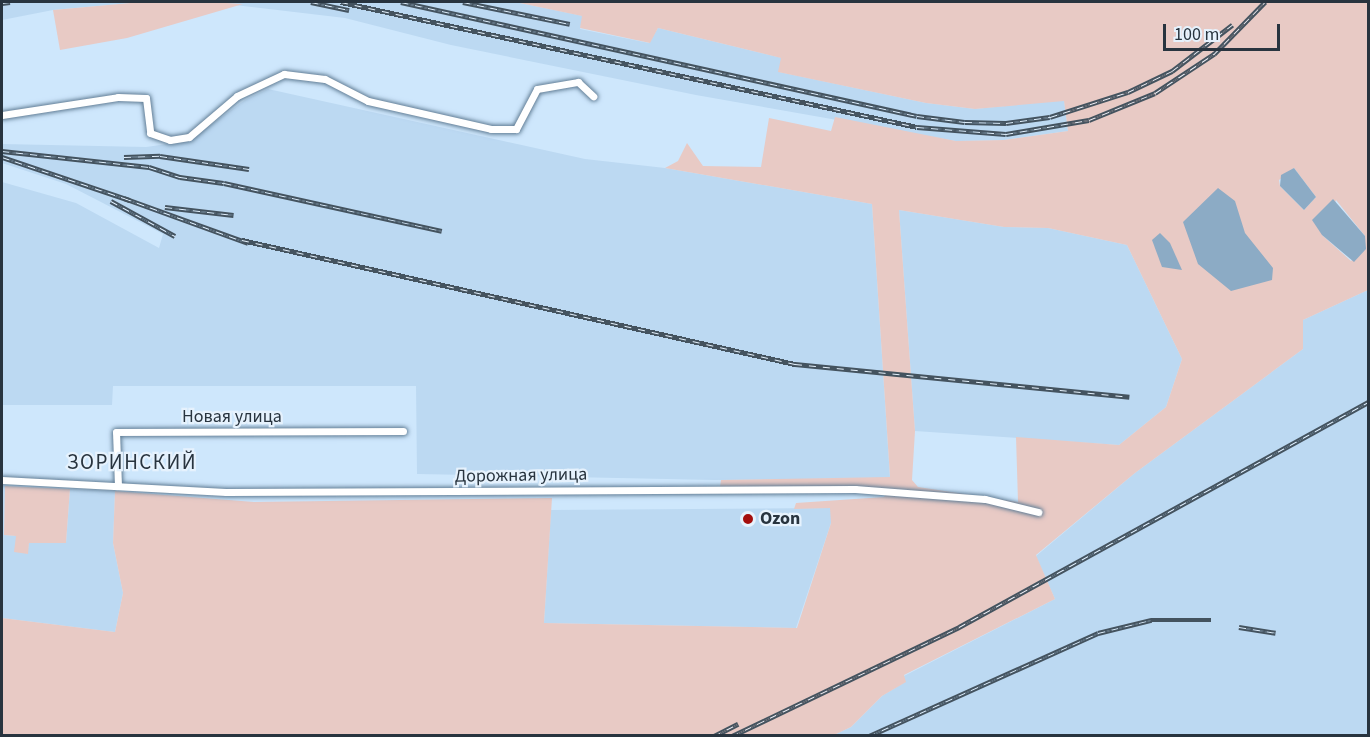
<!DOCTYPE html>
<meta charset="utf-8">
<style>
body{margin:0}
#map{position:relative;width:1370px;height:737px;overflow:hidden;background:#cee7fc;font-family:"Source Sans 3",sans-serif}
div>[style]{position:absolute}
.built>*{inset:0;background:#bcd9f2}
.green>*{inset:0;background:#e8cac5}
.water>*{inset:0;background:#8cabc5}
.roads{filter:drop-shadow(0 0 2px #627e96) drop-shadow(0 0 2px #627e96)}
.street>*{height:7px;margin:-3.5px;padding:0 3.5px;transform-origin:3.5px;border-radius:3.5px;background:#fff}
.rail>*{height:4.5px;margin-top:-2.25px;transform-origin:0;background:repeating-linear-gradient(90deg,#e6f2fd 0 7px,#44535f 0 14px);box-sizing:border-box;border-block:2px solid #44535f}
.dots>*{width:16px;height:16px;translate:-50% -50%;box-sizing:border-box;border:3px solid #e6f2fd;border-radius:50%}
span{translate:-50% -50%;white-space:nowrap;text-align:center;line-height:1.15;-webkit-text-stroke:4.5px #e6f2fd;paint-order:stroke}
.street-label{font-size:18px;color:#28343f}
.poi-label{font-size:18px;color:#28343f;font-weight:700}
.left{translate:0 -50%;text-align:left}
.quarter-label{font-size:21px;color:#28343f;letter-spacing:1.5px}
.frame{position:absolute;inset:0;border:3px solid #28343f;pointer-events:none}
.scale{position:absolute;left:1163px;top:24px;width:117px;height:27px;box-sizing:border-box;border:3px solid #28343f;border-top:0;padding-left:8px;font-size:18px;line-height:21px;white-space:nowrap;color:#28343f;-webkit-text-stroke:4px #e6f2fd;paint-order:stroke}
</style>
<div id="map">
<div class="built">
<div style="clip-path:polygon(2px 2px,141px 2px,53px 10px,2px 20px)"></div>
<div style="clip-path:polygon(209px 2px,515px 2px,583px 16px,580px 29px,649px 43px,658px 28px,782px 58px,779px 72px,926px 103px,975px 109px,1064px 100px,1068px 131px,1004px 140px,956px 141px,696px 95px,451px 45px,345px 18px)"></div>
<div style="clip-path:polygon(268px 89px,585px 159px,665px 168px,872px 204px,890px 478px,715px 480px,417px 474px,416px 386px,113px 386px,112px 405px,2px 405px,2px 182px,76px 203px,159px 248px,163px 234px,66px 184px,2px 163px,2px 144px,146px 147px,189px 141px,245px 100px)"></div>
<div style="clip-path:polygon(899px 210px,1004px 227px,1048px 228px,1127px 245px,1182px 359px,1166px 407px,1119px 445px,915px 431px)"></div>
<div style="clip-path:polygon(1368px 290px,1368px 735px,832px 736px,851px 727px,882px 696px,905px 682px,904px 676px,1055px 599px,1036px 556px,1135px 473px,1303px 349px,1303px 320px)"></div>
<div style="clip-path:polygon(2px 486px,5px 486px,4px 535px,16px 536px,27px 554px,29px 543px,66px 543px,70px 489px,115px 491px,113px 543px,123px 593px,115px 632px,2px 618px)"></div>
<div style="clip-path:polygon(831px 508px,831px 523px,796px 628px,544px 623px,551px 510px)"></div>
</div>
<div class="green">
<div style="clip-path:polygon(141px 2px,209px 2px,243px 4px,127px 38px,60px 50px,53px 10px)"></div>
<div style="clip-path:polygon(evenodd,515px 2px,1368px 2px,1368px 290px,1303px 320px,1303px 349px,1135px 473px,1036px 555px,1055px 599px,904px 675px,906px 682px,882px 696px,851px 727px,832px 736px,2px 736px,2px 618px,115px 632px,123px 593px,113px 543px,115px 491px,254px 502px,552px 498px,544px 623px,797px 628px,831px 523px,830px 508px,794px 509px,796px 503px,884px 497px,888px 489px,720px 487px,721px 480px,890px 477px,872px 204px,665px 168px,678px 161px,687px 143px,703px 166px,761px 167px,769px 118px,831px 131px,835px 117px,956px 141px,1004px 140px,1068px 131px,1064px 101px,975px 109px,926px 103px,778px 72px,781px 58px,658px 28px,650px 43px,580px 28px,582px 16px,515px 2px,1294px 168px,1316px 197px,1304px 210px,1280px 186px,1279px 180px,1294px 168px,515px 2px,1336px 200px,1365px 236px,1363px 251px,1351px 261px,1322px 235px,1336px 200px,515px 2px,899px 210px,1004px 227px,1048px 228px,1127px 245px,1182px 359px,1166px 407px,1119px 445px,1016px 437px,1018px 502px,918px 487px,912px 480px,915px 431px,899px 210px)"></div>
<div style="clip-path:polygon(5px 486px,70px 489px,66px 543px,29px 543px,28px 554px,14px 552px,16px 536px,4px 535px)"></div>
</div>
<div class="water">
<div style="clip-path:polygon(1294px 168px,1316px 197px,1304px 210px,1280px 186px,1281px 175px)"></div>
<div style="clip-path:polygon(1218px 188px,1235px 201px,1245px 233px,1273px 268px,1272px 280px,1231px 291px,1198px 264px,1183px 222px)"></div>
<div style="clip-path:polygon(1333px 199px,1365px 236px,1366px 249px,1354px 262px,1322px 235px,1312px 220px)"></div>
<div style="clip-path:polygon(1160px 233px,1170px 243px,1182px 270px,1162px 267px,1152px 240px)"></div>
</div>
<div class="roads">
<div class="street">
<div style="left:2px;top:115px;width:117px;rotate:-8.8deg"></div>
<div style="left:118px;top:97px;width:28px;rotate:2deg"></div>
<div style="left:146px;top:98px;width:35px;rotate:83deg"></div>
<div style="left:150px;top:133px;width:21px;rotate:19deg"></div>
<div style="left:170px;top:140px;width:19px;rotate:-9deg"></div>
<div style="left:189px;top:137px;width:63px;rotate:-40.5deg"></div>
<div style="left:237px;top:96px;width:52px;rotate:-25.1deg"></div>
<div style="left:284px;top:74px;width:41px;rotate:7deg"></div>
<div style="left:325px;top:79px;width:48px;rotate:27.1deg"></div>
<div style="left:368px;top:101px;width:126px;rotate:12.8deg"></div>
<div style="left:491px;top:129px;width:25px"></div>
<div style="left:516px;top:129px;width:45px;rotate:-62.3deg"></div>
<div style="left:537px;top:89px;width:42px;rotate:-9.7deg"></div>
<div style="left:578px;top:82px;width:21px;rotate:43deg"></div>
<div style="left:2px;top:480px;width:224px;rotate:3.1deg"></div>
<div style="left:226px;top:492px;width:629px;rotate:-0.27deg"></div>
<div style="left:855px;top:489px;width:130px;rotate:4.4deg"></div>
<div style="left:985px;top:499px;width:55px;rotate:13.8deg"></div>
<div style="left:118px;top:486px;width:54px;rotate:-92.1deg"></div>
<div style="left:116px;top:432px;width:287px;rotate:-0.2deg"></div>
</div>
</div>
<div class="rail">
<div style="left:311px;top:2px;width:39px;rotate:12deg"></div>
<div style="left:341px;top:2px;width:589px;rotate:12.24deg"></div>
<div style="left:917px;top:127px;width:89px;rotate:4.5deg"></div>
<div style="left:1006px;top:134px;width:84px;rotate:-9.6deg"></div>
<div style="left:1089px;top:120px;width:71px;rotate:-22.2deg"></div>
<div style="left:1155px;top:93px;width:71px;rotate:-33.5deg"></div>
<div style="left:1214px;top:54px;width:73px;rotate:-45.6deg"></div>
<div style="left:401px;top:2px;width:528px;rotate:12.46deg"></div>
<div style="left:917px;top:116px;width:48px;rotate:7.1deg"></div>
<div style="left:965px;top:122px;width:41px;rotate:1.4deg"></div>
<div style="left:1006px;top:123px;width:44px;rotate:-7.8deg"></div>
<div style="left:1050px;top:117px;width:82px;rotate:-17.8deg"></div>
<div style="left:1128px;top:92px;width:49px;rotate:-25.5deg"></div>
<div style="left:1172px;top:71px;width:76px;rotate:-37.5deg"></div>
<div style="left:463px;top:2px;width:109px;rotate:11.6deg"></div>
<div style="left:2px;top:3px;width:8px;rotate:-7deg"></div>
<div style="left:2px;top:151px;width:148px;rotate:6.2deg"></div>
<div style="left:149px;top:167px;width:33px;rotate:18deg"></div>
<div style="left:180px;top:177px;width:44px;rotate:7.8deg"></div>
<div style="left:224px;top:183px;width:223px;rotate:12.4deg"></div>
<div style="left:2px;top:157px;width:135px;rotate:18.6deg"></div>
<div style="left:124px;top:157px;width:36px;rotate:-2deg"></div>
<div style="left:160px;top:156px;width:90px;rotate:8.3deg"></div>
<div style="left:124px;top:198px;width:132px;rotate:19.9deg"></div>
<div style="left:111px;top:201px;width:73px;rotate:28.7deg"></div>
<div style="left:165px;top:207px;width:69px;rotate:6.6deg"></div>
<div style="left:242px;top:240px;width:567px;rotate:12.64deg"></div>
<div style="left:795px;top:364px;width:336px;rotate:5.6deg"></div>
<div style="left:1239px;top:627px;width:37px;rotate:9deg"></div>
<div style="left:714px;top:736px;width:27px;rotate:-27deg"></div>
<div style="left:732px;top:736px;width:252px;rotate:-25.6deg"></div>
<div style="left:959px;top:627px;width:467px;rotate:-28.8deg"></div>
<div style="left:869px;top:736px;width:251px;rotate:-24.2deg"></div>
<div style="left:1098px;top:633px;width:55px;rotate:-13.8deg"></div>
<div style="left:1151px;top:620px;width:60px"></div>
</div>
<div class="dots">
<div style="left:748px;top:519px;background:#a40e0d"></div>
</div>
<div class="street-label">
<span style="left:232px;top:417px">Новая улица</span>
<span style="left:521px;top:476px;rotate:-1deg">Дорожная улица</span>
</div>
<div class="poi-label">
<span class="left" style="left:760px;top:519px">Ozon</span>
</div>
<div class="quarter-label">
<span style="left:132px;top:462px">ЗОРИНСКИЙ</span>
</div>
<div class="frame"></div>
<div class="scale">100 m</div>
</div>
